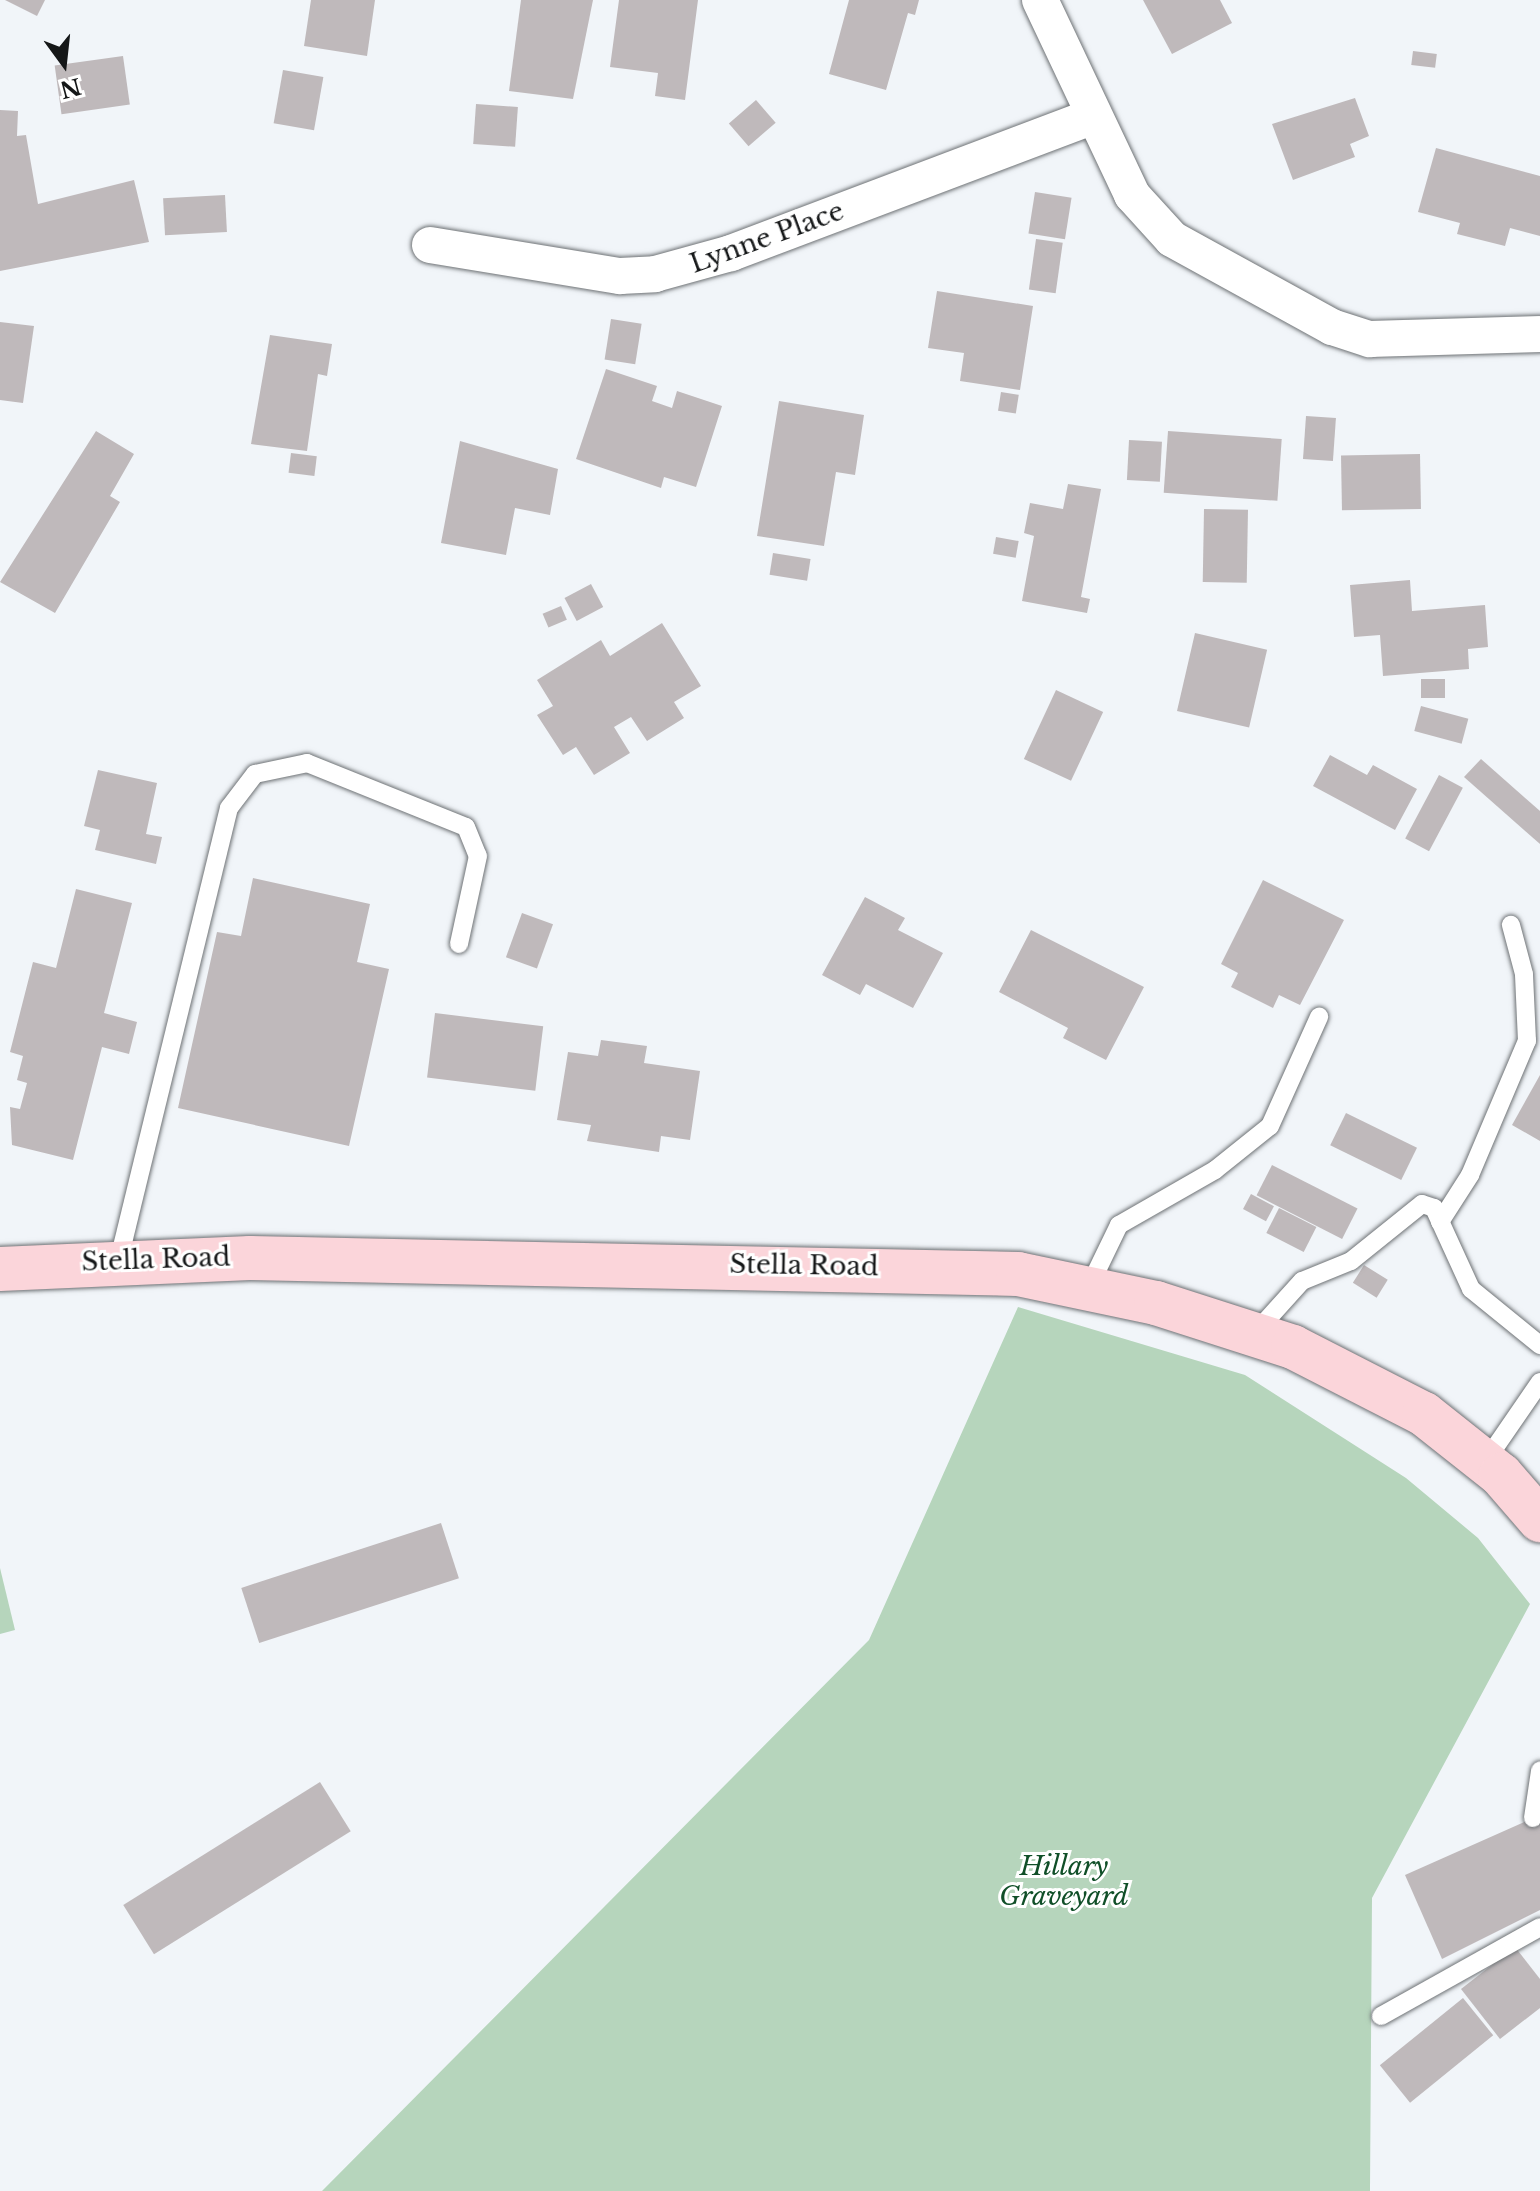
<!DOCTYPE html>
<style>
body{margin:0}
#map{position:relative;width:1540px;height:2191px;overflow:hidden;background:#f1f5f9;font-family:"Libre Baskerville",serif}
div>[style]{position:absolute}
.green>*{inset:0;background:#b6d5bc}
.building>*{inset:0;background:#bfb9bb;transform-origin:0 0}
.roads{filter:drop-shadow(0 0 2px #6e7275) drop-shadow(0 0 2px #6e7275)}
.lane>*{height:18px;margin:-9px;padding:0 9px;transform-origin:9px;border-radius:9px;background:#fff}
.street>*{height:36px;margin:-18px;padding:0 18px;transform-origin:18px;border-radius:18px;background:#fff}
.secondary>*{height:44px;margin:-22px;padding:0 22px;transform-origin:22px;border-radius:22px;background:#fbd5da}
span{translate:-50% -50%;white-space:nowrap;text-align:center;line-height:1.15;-webkit-text-stroke:6px #fff;paint-order:stroke}
.street-label{font-size:26px;color:#151718}
.park-label{font-size:26px;color:#104f28;font-style:italic}
.north{position:absolute;left:24px;top:24px;width:80px;height:80px;-webkit-text-stroke:6px #fff;paint-order:stroke;rotate:165deg;font-size:22px;font-weight:700;line-height:32px;text-align:center;color:#151718}
.north::after{content:'';display:block;margin:auto;width:28px;height:36px;background:#151718;clip-path:polygon(50% 0,100% 100%,50% 72%,0 100%)}
</style>
<div id="map">
<div class="green">
<div style="clip-path:polygon(1018px 1307px,1245px 1375px,1406px 1478px,1478px 1538px,1530px 1604px,1372px 1898px,1370px 2191px,322px 2191px,869px 1640px)"></div>
<div style="clip-path:polygon(0 1568px,15px 1630px,0 1634px)"></div>
</div>
<div class="building">
<div style="clip-path:polygon(5px 0,45px 0,37px 16px)"></div>
<div style="clip-path:polygon(311px 0,375px 0,367px 56px,304px 46px)"></div>
<div style="clip-path:polygon(521px 0,593px 0,573px 99px,509px 91px)"></div>
<div style="clip-path:polygon(619px 0,698px 0,685px 100px,655px 96px,658px 73px,610px 67px)"></div>
<div style="clip-path:polygon(849px 0,919px 0,915px 15px,908px 13px,886px 90px,829px 74px)"></div>
<div style="clip-path:polygon(1143px 0,1220px 0,1232px 23px,1172px 54px)"></div>
<div style="left:1413px;top:51px;width:24px;height:14px;rotate:7deg"></div>
<div style="left:123px;top:56px;width:49px;height:69px;rotate:82deg"></div>
<div style="left:283px;top:70px;width:41px;height:54px;rotate:10deg"></div>
<div style="clip-path:polygon(1355px 98px,1369px 136px,1350px 144px,1355px 157px,1293px 180px,1272px 124px)"></div>
<div style="left:756px;top:100px;width:30px;height:36px;rotate:49deg"></div>
<div style="left:476px;top:104px;width:42px;height:40px;rotate:4deg"></div>
<div style="clip-path:polygon(0 110px,18px 111px,17px 136px,26px 135px,38px 204px,134px 180px,149px 242px,0 271px)"></div>
<div style="clip-path:polygon(1436px 148px,1540px 176px,1540px 236px,1510px 228px,1505px 246px,1457px 234px,1460px 223px,1418px 212px)"></div>
<div style="left:1035px;top:192px;width:37px;height:42px;rotate:9deg"></div>
<div style="left:225px;top:195px;width:37px;height:62px;rotate:87deg"></div>
<div style="left:1036px;top:239px;width:27px;height:51px;rotate:8deg"></div>
<div style="clip-path:polygon(937px 291px,1033px 306px,1020px 390px,960px 381px,964px 353px,928px 348px)"></div>
<div style="left:611px;top:319px;width:31px;height:41px;rotate:9deg"></div>
<div style="clip-path:polygon(0 322px,34px 326px,23px 403px,0 400px)"></div>
<div style="clip-path:polygon(270px 335px,332px 344px,327px 376px,318px 374px,307px 451px,251px 444px)"></div>
<div style="clip-path:polygon(606px 369px,657px 386px,652px 401px,672px 408px,677px 391px,722px 406px,696px 487px,664px 477px,661px 488px,576px 459px)"></div>
<div style="left:1001px;top:392px;width:18px;height:19px;rotate:9deg"></div>
<div style="clip-path:polygon(779px 401px,864px 415px,855px 475px,836px 472px,824px 546px,757px 536px)"></div>
<div style="left:1306px;top:416px;width:30px;height:43px;rotate:4deg"></div>
<div style="clip-path:polygon(96px 431px,134px 454px,110px 496px,120px 502px,55px 613px,0 582px)"></div>
<div style="left:1168px;top:431px;width:114px;height:62px;rotate:4deg"></div>
<div style="left:1129px;top:440px;width:33px;height:40px;rotate:3deg"></div>
<div style="clip-path:polygon(460px 441px,558px 469px,550px 515px,515px 508px,506px 555px,441px 543px)"></div>
<div style="left:291px;top:453px;width:26px;height:20px;rotate:7deg"></div>
<div style="left:1420px;top:454px;width:55px;height:79px;rotate:89deg"></div>
<div style="clip-path:polygon(1068px 484px,1101px 489px,1081px 597px,1090px 599px,1087px 613px,1022px 601px,1034px 536px,1024px 533px,1030px 503px,1063px 509px)"></div>
<div style="left:1204px;top:509px;width:44px;height:73px;rotate:1deg"></div>
<div style="left:996px;top:537px;width:23px;height:17px;rotate:10deg"></div>
<div style="left:773px;top:553px;width:38px;height:22px;rotate:9deg"></div>
<div style="clip-path:polygon(1410px 580px,1412px 611px,1485px 605px,1488px 647px,1468px 649px,1469px 669px,1383px 676px,1380px 635px,1354px 637px,1350px 585px)"></div>
<div style="left:591px;top:584px;width:26px;height:30px;rotate:62deg"></div>
<div style="left:561px;top:606px;width:15px;height:20px;rotate:67deg"></div>
<div style="clip-path:polygon(662px 623px,701px 686px,674px 702px,684px 718px,647px 741px,631px 717px,614px 727px,630px 753px,594px 775px,576px 747px,563px 755px,537px 715px,553px 706px,537px 680px,601px 640px,610px 656px)"></div>
<div style="left:1195px;top:633px;width:74px;height:80px;rotate:13deg"></div>
<div style="left:1421px;top:679px;width:24px;height:19px"></div>
<div style="left:1056px;top:690px;width:52px;height:76px;rotate:25deg"></div>
<div style="left:1421px;top:706px;width:49px;height:26px;rotate:15deg"></div>
<div style="clip-path:polygon(1330px 755px,1367px 775px,1373px 765px,1417px 789px,1395px 830px,1313px 786px)"></div>
<div style="clip-path:polygon(1481px 759px,1540px 811px,1540px 844px,1464px 777px)"></div>
<div style="clip-path:polygon(98px 770px,157px 783px,146px 834px,162px 837px,156px 864px,95px 850px,100px 830px,84px 826px)"></div>
<div style="left:1439px;top:775px;width:27px;height:72px;rotate:28deg"></div>
<div style="clip-path:polygon(253px 878px,370px 904px,357px 962px,389px 969px,349px 1146px,178px 1108px,217px 932px,241px 936px)"></div>
<div style="clip-path:polygon(1263px 880px,1344px 920px,1300px 1005px,1279px 995px,1273px 1008px,1231px 987px,1238px 973px,1221px 964px)"></div>
<div style="clip-path:polygon(76px 889px,132px 903px,104px 1013px,137px 1022px,129px 1054px,102px 1047px,73px 1160px,12px 1145px,10px 1107px,20px 1109px,27px 1083px,17px 1080px,23px 1056px,10px 1052px,33px 962px,56px 968px)"></div>
<div style="clip-path:polygon(865px 897px,905px 918px,898px 930px,943px 953px,913px 1008px,866px 984px,860px 995px,822px 975px)"></div>
<div style="left:522px;top:913px;width:33px;height:47px;rotate:20deg"></div>
<div style="clip-path:polygon(1031px 930px,1144px 987px,1106px 1060px,1063px 1038px,1068px 1028px,999px 992px)"></div>
<div style="left:435px;top:1013px;width:109px;height:65px;rotate:7deg"></div>
<div style="clip-path:polygon(601px 1040px,647px 1046px,644px 1063px,700px 1071px,690px 1140px,661px 1136px,659px 1152px,587px 1141px,591px 1125px,557px 1120px,568px 1052px,598px 1056px)"></div>
<div style="clip-path:polygon(1540px 1075px,1540px 1141px,1512px 1125px)"></div>
<div style="left:1346px;top:1113px;width:79px;height:36px;rotate:26deg"></div>
<div style="left:1272px;top:1165px;width:96px;height:34px;rotate:27deg"></div>
<div style="left:1251px;top:1194px;width:26px;height:17px;rotate:28deg"></div>
<div style="left:1279px;top:1208px;width:42px;height:28px;rotate:27deg"></div>
<div style="left:1364px;top:1265px;width:28px;height:21px;rotate:32deg"></div>
<div style="left:441px;top:1523px;width:58px;height:210px;rotate:72deg"></div>
<div style="left:320px;top:1782px;width:58px;height:232px;rotate:58deg"></div>
<div style="clip-path:polygon(1540px 1815px,1540px 1910px,1442px 1959px,1405px 1875px)"></div>
<div style="clip-path:polygon(1515px 1947px,1540px 1979px,1540px 2008px,1500px 2039px,1461px 1989px)"></div>
<div style="left:1463px;top:1998px;width:48px;height:107px;rotate:51deg"></div>
</div>
<div class="roads">
<div class="lane">
<div style="left:1440px;top:1222px;width:56px;rotate:-57.4deg"></div>
<div style="left:1470px;top:1175px;width:146px;rotate:-67deg"></div>
<div style="left:1527px;top:1041px;width:67px;rotate:-92.6deg"></div>
<div style="left:1524px;top:974px;width:51px;rotate:-104.9deg"></div>
<div style="left:119px;top:1259px;width:464px;rotate:-76.3deg"></div>
<div style="left:229px;top:808px;width:43px;rotate:-52.6deg"></div>
<div style="left:255px;top:774px;width:53px;rotate:-11.9deg"></div>
<div style="left:307px;top:763px;width:171px;rotate:21.9deg"></div>
<div style="left:466px;top:827px;width:31px;rotate:68deg"></div>
<div style="left:478px;top:856px;width:90px;rotate:102.2deg"></div>
<div style="left:1088px;top:1289px;width:71px;rotate:-64.2deg"></div>
<div style="left:1119px;top:1225px;width:111px;rotate:-29.8deg"></div>
<div style="left:1215px;top:1170px;width:70px;rotate:-38.7deg"></div>
<div style="left:1270px;top:1126px;width:120px;rotate:-65.8deg"></div>
<div style="left:1255px;top:1333px;width:70px;rotate:-47.9deg"></div>
<div style="left:1302px;top:1281px;width:53px;rotate:-22.2deg"></div>
<div style="left:1351px;top:1261px;width:91px;rotate:-38.8deg"></div>
<div style="left:1422px;top:1204px;width:13px;rotate:18deg"></div>
<div style="left:1434px;top:1208px;width:89px;rotate:65.4deg"></div>
<div style="left:1471px;top:1289px;width:89px;rotate:39.1deg"></div>
<div style="left:1485px;top:1462px;width:97px;rotate:-55.5deg"></div>
<div style="left:1533px;top:1818px;width:48px;rotate:-81.5deg"></div>
<div style="left:1381px;top:2016px;width:182px;rotate:-29.2deg"></div>
</div>
<div class="street">
<div style="left:1040px;top:0;width:216px;rotate:64.7deg"></div>
<div style="left:1132px;top:195px;width:59px;rotate:47.7deg"></div>
<div style="left:1172px;top:239px;width:183px;rotate:28.8deg"></div>
<div style="left:1332px;top:327px;width:40px;rotate:18deg"></div>
<div style="left:1370px;top:339px;width:170px;rotate:-1.7deg"></div>
<div style="left:430px;top:245px;width:193px;rotate:9.3deg"></div>
<div style="left:620px;top:276px;width:35px;rotate:-3deg"></div>
<div style="left:655px;top:274px;width:79px;rotate:-15.4deg"></div>
<div style="left:731px;top:253px;width:385px;rotate:-20.7deg"></div>
</div>
<div class="secondary">
<div style="left:0;top:1269px;width:250px;rotate:-2.5deg"></div>
<div style="left:250px;top:1258px;width:768px;rotate:1.19deg"></div>
<div style="left:1018px;top:1274px;width:141px;rotate:11.9deg"></div>
<div style="left:1156px;top:1303px;width:144px;rotate:17.8deg"></div>
<div style="left:1293px;top:1347px;width:147px;rotate:27.1deg"></div>
<div style="left:1424px;top:1414px;width:98px;rotate:38.4deg"></div>
<div style="left:1501px;top:1475px;width:60px;rotate:49.1deg"></div>
</div>
</div>
<div class="street-label">
<span style="left:767px;top:238px;rotate:-20deg">Lynne Place</span>
<span style="left:156px;top:1260px;rotate:-2deg">Stella Road</span>
<span style="left:804px;top:1266px;rotate:1deg">Stella Road</span>
</div>
<div class="park-label">
<span style="left:1064px;top:1882px">Hillary<br>Graveyard</span>
</div>
<div class="north">N</div>
</div>
